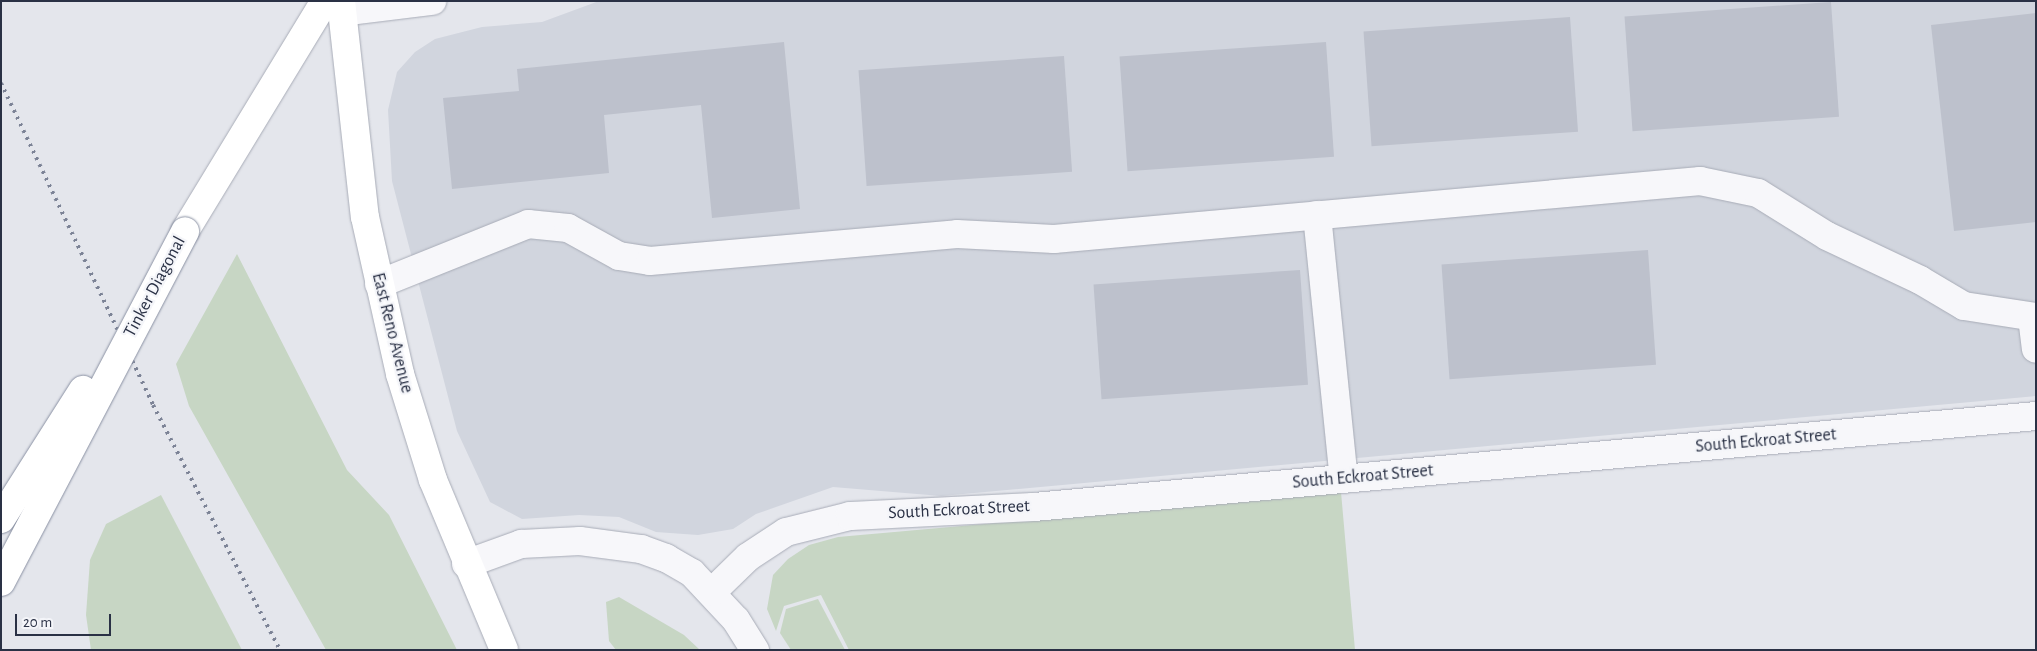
<!DOCTYPE html>
<style>
body{margin:0}
#map{position:relative;width:2037px;height:651px;overflow:hidden;background:#e4e6ec;font-family:"Alegreya Sans",sans-serif}
div>[style]{position:absolute}
.built>*{inset:0;background:#d1d5de}
.green>*{inset:0;background:#c7d6c4}
.building>*{inset:0;background:#bdc1cc;transform-origin:0 0}
.roads{filter:drop-shadow(0 0 1px #a8acb7) drop-shadow(0 0 1px #a8acb7)}
.minor>*{height:28px;margin:-14px;padding:0 14px;transform-origin:14px;border-radius:14px;background:#f7f7fa}
.major>*{height:28px;margin:-14px;padding:0 14px;transform-origin:14px;border-radius:14px;background:#fff}
.highway>*{height:28px;margin:-14px;padding:0 14px;transform-origin:14px;border-radius:14px;background:#fff}
.rail>*{height:4px;margin-top:-2px;transform-origin:0;background:repeating-linear-gradient(90deg,#7c8396 0 2.5px,transparent 0 7.5px)}
.bridges{filter:drop-shadow(0 0 1px #8a91a3) drop-shadow(0 0 1px #8a91a3)}
.highway-bridge>*{height:28px;margin:-14px;padding:0 14px;transform-origin:14px;border-radius:14px;background:#fff}
span{translate:-50% -50%;white-space:nowrap;text-align:center;line-height:1.15;-webkit-text-stroke:4.5px #f4f5f9;paint-order:stroke}
.street-label{font-size:18px;color:#2a3145}
.frame{position:absolute;inset:0;border:2px solid #2a3145;pointer-events:none}
.scale{position:absolute;left:15px;top:614px;width:96px;height:22px;box-sizing:border-box;border:2px solid #2a3145;border-top:0;padding-left:6px;font-size:15px;line-height:18px;white-space:nowrap;color:#2a3145;-webkit-text-stroke:4px #f4f5f9;paint-order:stroke}
</style>
<div id="map">
<div class="built">
<div style="clip-path:polygon(599px 1px,2036px 1px,2036px 396px,941px 496px,833px 487px,756px 514px,733px 529px,698px 535px,656px 532px,619px 517px,579px 515px,522px 519px,490px 502px,457px 431px,392px 181px,388px 110px,397px 72px,415px 52px,435px 39px,482px 27px,542px 22px)"></div>
</div>
<div class="green">
<div style="clip-path:polygon(237px 254px,347px 470px,389px 515px,457px 650px,326px 650px,189px 406px,176px 364px)"></div>
<div style="clip-path:polygon(1341px 492px,1355px 650px,849px 650px,821px 595px,784px 606px,776px 631px,767px 609px,773px 575px,788px 559px,809px 545px,838px 537px)"></div>
<div style="clip-path:polygon(161px 495px,242px 650px,91px 650px,86px 615px,90px 560px,106px 524px)"></div>
<div style="clip-path:polygon(619px 597px,684px 635px,700px 650px,616px 650px,609px 641px,606px 602px)"></div>
<div style="clip-path:polygon(818px 599px,845px 650px,791px 650px,780px 633px,786px 609px)"></div>
</div>
<div class="building">
<div style="left:1831px;top:2px;width:115px;height:207px;rotate:86deg"></div>
<div style="clip-path:polygon(2036px 13px,2036px 222px,1954px 231px,1931px 25px)"></div>
<div style="left:1570px;top:17px;width:115px;height:207px;rotate:86deg"></div>
<div style="clip-path:polygon(784px 42px,800px 209px,712px 218px,701px 105px,604px 115px,609px 173px,452px 189px,443px 98px,519px 91px,517px 69px)"></div>
<div style="left:1326px;top:42px;width:115px;height:207px;rotate:86deg"></div>
<div style="left:1064px;top:56px;width:116px;height:206px;rotate:86deg"></div>
<div style="left:1648px;top:250px;width:115px;height:207px;rotate:86deg"></div>
<div style="left:1300px;top:270px;width:115px;height:207px;rotate:86deg"></div>
</div>
<div class="roads">
<div class="minor">
<div style="left:342px;top:12px;width:91px;rotate:-7deg"></div>
<div style="left:1317px;top:215px;width:265px;rotate:84.2deg"></div>
<div style="left:379px;top:284px;width:161px;rotate:-21.9deg"></div>
<div style="left:528px;top:224px;width:40px;rotate:5.7deg"></div>
<div style="left:568px;top:228px;width:58px;rotate:28.8deg"></div>
<div style="left:619px;top:256px;width:31px;rotate:9deg"></div>
<div style="left:650px;top:261px;width:308px;rotate:-5deg"></div>
<div style="left:957px;top:234px;width:97px;rotate:3deg"></div>
<div style="left:1054px;top:239px;width:649px;rotate:-5.13deg"></div>
<div style="left:1700px;top:181px;width:59px;rotate:11.7deg"></div>
<div style="left:1758px;top:193px;width:81px;rotate:31.9deg"></div>
<div style="left:1827px;top:236px;width:103px;rotate:25.3deg"></div>
<div style="left:1920px;top:280px;width:51px;rotate:30.6deg"></div>
<div style="left:1964px;top:306px;width:73px;rotate:8.7deg"></div>
<div style="left:2032px;top:317px;width:32px;rotate:83deg"></div>
<div style="left:466px;top:564px;width:59px;rotate:-20deg"></div>
<div style="left:521px;top:544px;width:59px;rotate:-2.9deg"></div>
<div style="left:580px;top:541px;width:62px;rotate:7.5deg"></div>
<div style="left:641px;top:549px;width:27px;rotate:20deg"></div>
<div style="left:666px;top:558px;width:30px;rotate:30deg"></div>
<div style="left:692px;top:573px;width:64px;rotate:46.9deg"></div>
<div style="left:736px;top:620px;width:36px;rotate:58deg"></div>
<div style="left:712px;top:592px;width:50px;rotate:-44.2deg"></div>
<div style="left:748px;top:557px;width:45px;rotate:-33.3deg"></div>
<div style="left:786px;top:532px;width:66px;rotate:-14deg"></div>
<div style="left:850px;top:516px;width:184px;rotate:-2.8deg"></div>
<div style="left:1034px;top:507px;width:1006px;rotate:-5.19deg"></div>
</div>
<div class="major">
<div style="left:341px;top:1px;width:217px;rotate:83.7deg"></div>
<div style="left:365px;top:217px;width:161px;rotate:77.4deg"></div>
<div style="left:400px;top:374px;width:111px;rotate:72.7deg"></div>
<div style="left:433px;top:480px;width:184px;rotate:67.3deg"></div>
</div>
<div class="highway">
<div style="left:185px;top:231px;width:269px;rotate:-58.7deg"></div>
</div>
</div>
<div class="rail">
<div style="left:1px;top:83px;width:356px;rotate:64.7deg"></div>
<div style="left:153px;top:405px;width:276px;rotate:62.6deg"></div>
</div>
<div class="bridges">
<div class="highway-bridge">
<div style="left:1px;top:519px;width:153px;rotate:-57.6deg"></div>
<div style="left:1px;top:582px;width:396px;rotate:-62.3deg"></div>
</div>
</div>
<div class="street-label">
<span style="left:155px;top:287px;rotate:-62deg">Tinker Diagonal</span>
<span style="left:392px;top:333px;rotate:76deg">East Reno Avenue</span>
<span style="left:1766px;top:441px;rotate:-5deg">South Eckroat Street</span>
<span style="left:1363px;top:477px;rotate:-5deg">South Eckroat Street</span>
<span style="left:959px;top:510px;rotate:-3deg">South Eckroat Street</span>
</div>
<div class="frame"></div>
<div class="scale">20 m</div>
</div>
